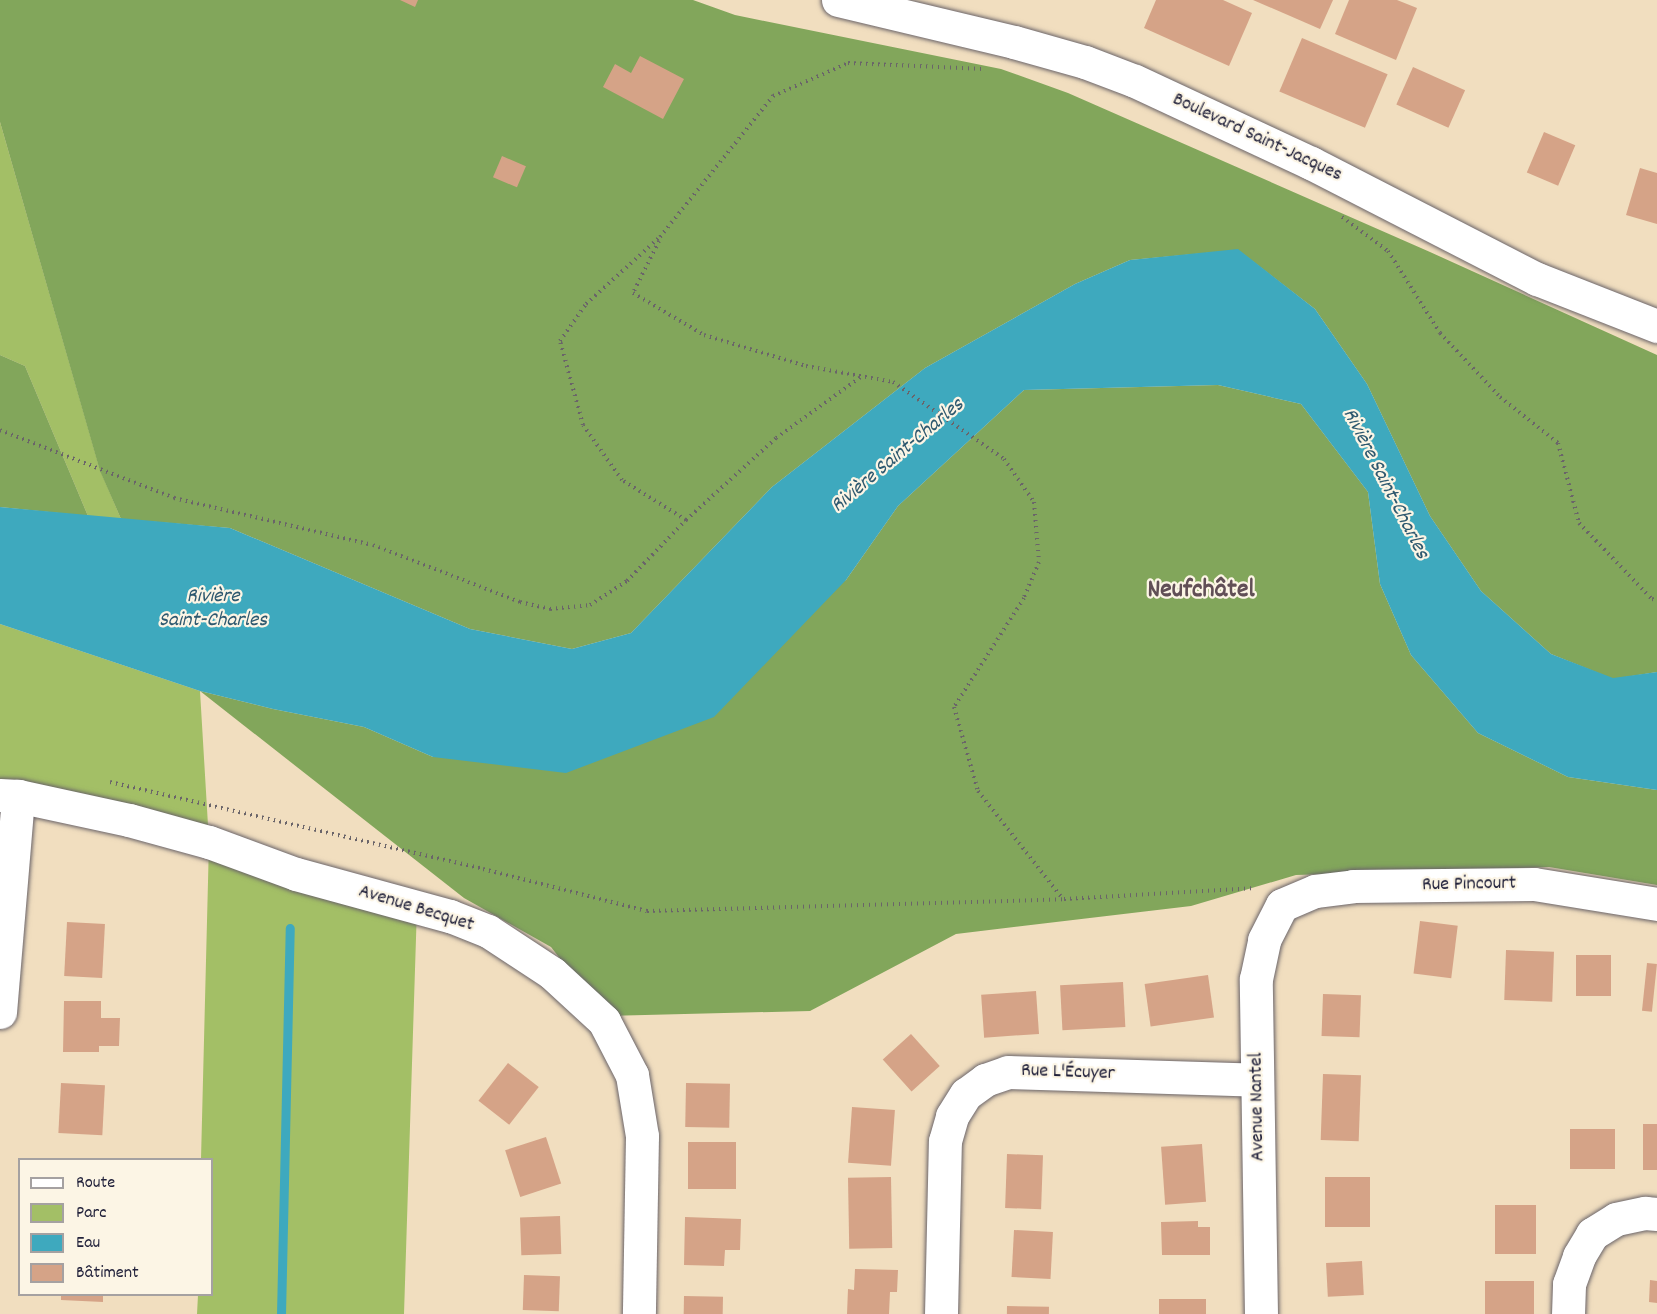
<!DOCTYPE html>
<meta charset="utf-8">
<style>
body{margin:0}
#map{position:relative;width:1657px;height:1314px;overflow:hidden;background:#f1debf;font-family:Dekko,sans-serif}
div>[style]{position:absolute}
.green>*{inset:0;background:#a3bf66}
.forest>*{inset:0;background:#82a65b}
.water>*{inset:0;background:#3ea9be}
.stream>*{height:9px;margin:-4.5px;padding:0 4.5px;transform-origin:4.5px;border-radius:4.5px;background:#3ea9be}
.building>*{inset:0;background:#d5a387;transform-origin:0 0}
.path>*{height:4px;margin-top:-2px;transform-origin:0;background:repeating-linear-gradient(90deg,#6a6469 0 1.5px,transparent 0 6px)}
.roads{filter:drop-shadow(0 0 2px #6a6469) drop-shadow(0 0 2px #6a6469)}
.minor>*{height:33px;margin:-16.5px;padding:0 16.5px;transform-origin:16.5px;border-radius:16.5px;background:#fff}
span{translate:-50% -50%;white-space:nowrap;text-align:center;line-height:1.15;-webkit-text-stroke:4.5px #fcf5e5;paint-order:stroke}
.street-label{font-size:20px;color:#22223b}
.water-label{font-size:21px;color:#2d586f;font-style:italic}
.district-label{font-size:26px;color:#614f56;font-weight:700}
.legend{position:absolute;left:18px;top:1158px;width:195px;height:138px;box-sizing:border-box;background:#fcf5e5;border:2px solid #a5a1a1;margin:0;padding:8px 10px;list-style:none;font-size:18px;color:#22223b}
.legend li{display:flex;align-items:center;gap:12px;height:30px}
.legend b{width:30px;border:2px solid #a5a1a1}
</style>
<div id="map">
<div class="green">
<div style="clip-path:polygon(0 122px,100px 470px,121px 519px,88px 516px,25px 366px,0 355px)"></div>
<div style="clip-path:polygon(0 624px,200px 691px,209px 842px,417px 907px,404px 1314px,197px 1314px,198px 1295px,212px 1294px,212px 1160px,201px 1159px,209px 842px,0 795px)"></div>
</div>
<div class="forest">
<div style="clip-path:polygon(0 0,693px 0,735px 15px,1001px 69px,1068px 93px,1430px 252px,1657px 355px,1657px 672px,1613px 679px,1551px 654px,1481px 591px,1430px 516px,1367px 384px,1315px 309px,1238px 250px,1130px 260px,1075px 284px,925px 368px,772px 487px,631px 633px,572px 649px,470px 629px,230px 528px,121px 519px,100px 471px,0 122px)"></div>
<div style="clip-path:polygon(0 355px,25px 366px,88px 516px,0 507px)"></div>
<div style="clip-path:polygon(1218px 385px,1301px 404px,1368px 492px,1380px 584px,1411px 655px,1478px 733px,1568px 777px,1657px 790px,1657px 885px,1549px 867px,1296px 875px,1191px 906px,956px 934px,810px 1011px,605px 1016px,551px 947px,464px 898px,200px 691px,273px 709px,364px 727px,433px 757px,846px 580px,898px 506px,1024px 390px)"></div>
</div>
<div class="water">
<div style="clip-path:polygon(1238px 249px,1315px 309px,1367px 384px,1430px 516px,1481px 591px,1551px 654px,1613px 678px,1657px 672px,1657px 790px,1568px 777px,1478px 733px,1411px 655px,1380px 584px,1368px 492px,1301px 404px,1218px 385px,1024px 390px,898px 506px,846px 580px,714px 717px,566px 773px,433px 757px,364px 727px,273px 709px,200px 691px,0 624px,0 507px,230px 528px,470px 629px,572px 649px,631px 633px,772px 487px,925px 368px,1075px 284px,1130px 260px)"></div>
</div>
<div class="stream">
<div style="left:281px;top:1314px;width:386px;rotate:-88.7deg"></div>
</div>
<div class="building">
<div style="clip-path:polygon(400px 0,418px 0,415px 7px)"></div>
<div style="clip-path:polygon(1156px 0,1223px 0,1252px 13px,1229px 66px,1144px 28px)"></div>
<div style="clip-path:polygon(1253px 0,1333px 0,1320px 29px)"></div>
<div style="clip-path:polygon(1349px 0,1397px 0,1417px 8px,1396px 60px,1335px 34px)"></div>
<div style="left:1302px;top:38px;width:93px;height:58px;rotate:23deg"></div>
<div style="clip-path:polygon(640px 56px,684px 79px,663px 119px,603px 87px,615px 64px,631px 73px)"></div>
<div style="left:1413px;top:67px;width:57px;height:41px;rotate:24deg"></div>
<div style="left:1544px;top:132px;width:34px;height:44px;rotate:23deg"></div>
<div style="left:502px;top:156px;width:26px;height:23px;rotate:23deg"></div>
<div style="clip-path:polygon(1640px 168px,1657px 173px,1657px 224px,1626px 215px)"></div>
<div style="left:1420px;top:921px;width:38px;height:53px;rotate:7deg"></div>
<div style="left:67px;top:922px;width:38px;height:54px;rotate:3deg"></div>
<div style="left:1506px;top:950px;width:48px;height:50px;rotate:2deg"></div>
<div style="left:1576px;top:955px;width:35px;height:41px"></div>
<div style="left:1647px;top:963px;width:10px;height:48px;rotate:6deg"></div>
<div style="left:1208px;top:975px;width:43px;height:64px;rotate:82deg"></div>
<div style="left:1123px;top:982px;width:45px;height:63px;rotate:87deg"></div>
<div style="left:1036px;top:991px;width:43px;height:55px;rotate:86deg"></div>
<div style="left:1323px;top:994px;width:38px;height:42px;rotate:2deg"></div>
<div style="clip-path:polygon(64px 1001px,101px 1001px,101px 1018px,120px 1018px,119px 1046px,99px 1046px,99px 1052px,63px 1052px)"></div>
<div style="left:911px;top:1034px;width:43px;height:38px;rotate:48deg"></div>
<div style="left:508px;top:1063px;width:39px;height:48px;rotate:38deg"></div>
<div style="left:1323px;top:1074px;width:38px;height:66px;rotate:2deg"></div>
<div style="left:61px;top:1083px;width:44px;height:50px;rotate:3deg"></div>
<div style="left:686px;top:1083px;width:44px;height:44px;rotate:1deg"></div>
<div style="left:852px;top:1107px;width:43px;height:56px;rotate:4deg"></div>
<div style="left:1643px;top:1124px;width:14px;height:46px"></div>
<div style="left:1570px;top:1129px;width:45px;height:40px"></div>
<div style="left:546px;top:1137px;width:49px;height:43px;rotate:72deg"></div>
<div style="left:736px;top:1142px;width:47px;height:48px;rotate:90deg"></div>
<div style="left:1202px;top:1144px;width:58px;height:41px;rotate:86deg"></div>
<div style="left:1007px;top:1154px;width:36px;height:54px;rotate:2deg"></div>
<div style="left:891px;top:1177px;width:71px;height:43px;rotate:89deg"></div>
<div style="left:1325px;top:1177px;width:45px;height:50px"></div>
<div style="left:1495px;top:1205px;width:41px;height:49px"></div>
<div style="left:560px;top:1216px;width:38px;height:40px;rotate:88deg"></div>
<div style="clip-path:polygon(685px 1217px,741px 1219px,740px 1250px,725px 1250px,724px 1266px,684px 1265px)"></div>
<div style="clip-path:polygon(1198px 1221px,1198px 1227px,1210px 1227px,1210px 1255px,1162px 1255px,1161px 1222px)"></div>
<div style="left:1014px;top:1230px;width:39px;height:47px;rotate:3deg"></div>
<div style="left:1362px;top:1261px;width:34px;height:36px;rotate:87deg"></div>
<div style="clip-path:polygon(855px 1269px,898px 1270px,897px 1292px,890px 1292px,889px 1314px,847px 1314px,848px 1289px,854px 1290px)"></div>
<div style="left:524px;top:1275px;width:36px;height:35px;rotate:2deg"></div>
<div style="clip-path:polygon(1650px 1280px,1657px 1281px,1657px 1303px,1649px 1302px)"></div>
<div style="left:1485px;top:1281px;width:49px;height:33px"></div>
<div style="clip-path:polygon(61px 1294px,103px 1294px,103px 1302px,61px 1300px)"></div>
<div style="left:684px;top:1296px;width:39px;height:18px;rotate:1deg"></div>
<div style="left:1206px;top:1299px;width:15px;height:47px;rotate:90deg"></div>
<div style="left:1007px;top:1306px;width:42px;height:8px;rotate:1deg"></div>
</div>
<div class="path">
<div style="left:1342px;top:217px;width:57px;rotate:36.5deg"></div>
<div style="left:1388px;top:251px;width:97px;rotate:57.6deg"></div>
<div style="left:1440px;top:333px;width:88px;rotate:46.8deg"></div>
<div style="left:1500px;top:397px;width:74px;rotate:38.4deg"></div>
<div style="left:1558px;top:443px;width:83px;rotate:75.3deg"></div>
<div style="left:1579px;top:523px;width:105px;rotate:46.2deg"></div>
<div style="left:1652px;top:599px;width:5px;rotate:11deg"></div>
<div style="left:659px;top:241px;width:58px;rotate:116.6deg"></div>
<div style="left:633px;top:293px;width:82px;rotate:30.6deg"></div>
<div style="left:704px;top:335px;width:107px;rotate:16.9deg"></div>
<div style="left:806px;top:366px;width:88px;rotate:10.4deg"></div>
<div style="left:893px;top:382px;width:135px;rotate:34.7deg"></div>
<div style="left:1004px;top:459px;width:52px;rotate:55.1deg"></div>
<div style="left:1034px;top:502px;width:60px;rotate:85.2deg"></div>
<div style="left:1039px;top:562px;width:39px;rotate:113deg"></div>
<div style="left:1024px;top:598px;width:130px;rotate:122.7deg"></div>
<div style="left:954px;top:707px;width:87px;rotate:74.1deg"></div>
<div style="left:978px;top:791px;width:137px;rotate:51.8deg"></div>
<div style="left:0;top:430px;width:187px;rotate:21.3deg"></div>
<div style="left:174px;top:498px;width:204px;rotate:13.3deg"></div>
<div style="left:373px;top:545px;width:158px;rotate:21.2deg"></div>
<div style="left:520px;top:602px;width:31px;rotate:13deg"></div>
<div style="left:550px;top:609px;width:40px;rotate:-5.7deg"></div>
<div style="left:590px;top:605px;width:44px;rotate:-33deg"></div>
<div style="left:627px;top:581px;width:85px;rotate:-46deg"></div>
<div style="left:686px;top:520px;width:75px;rotate:-148deg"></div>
<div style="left:622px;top:480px;width:67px;rotate:-125.3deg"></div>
<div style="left:583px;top:425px;width:87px;rotate:-105.3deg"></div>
<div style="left:560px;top:341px;width:45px;rotate:-54.9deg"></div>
<div style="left:586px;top:304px;width:100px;rotate:-42.2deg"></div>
<div style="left:660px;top:237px;width:181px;rotate:-51.3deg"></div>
<div style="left:773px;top:96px;width:82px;rotate:-23.7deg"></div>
<div style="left:848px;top:63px;width:136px;rotate:2.5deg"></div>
<div style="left:686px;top:520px;width:122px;rotate:-42.3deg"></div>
<div style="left:776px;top:438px;width:105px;rotate:-35.7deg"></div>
<div style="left:110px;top:782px;width:383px;rotate:13.1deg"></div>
<div style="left:483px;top:869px;width:169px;rotate:14.4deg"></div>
<div style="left:647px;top:911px;width:417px;rotate:-1.6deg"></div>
<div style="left:1064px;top:899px;width:192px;rotate:-3.3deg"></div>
</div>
<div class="roads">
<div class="minor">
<div style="left:838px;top:0;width:181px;rotate:13.4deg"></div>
<div style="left:1014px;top:42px;width:74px;rotate:15.7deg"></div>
<div style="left:1085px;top:62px;width:53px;rotate:20.8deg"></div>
<div style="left:1135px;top:81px;width:194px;rotate:25deg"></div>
<div style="left:1311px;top:163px;width:254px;rotate:27.2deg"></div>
<div style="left:1537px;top:279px;width:129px;rotate:21.4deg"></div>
<div style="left:0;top:795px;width:18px;rotate:3deg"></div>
<div style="left:18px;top:796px;width:114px;rotate:12.2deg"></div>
<div style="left:129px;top:820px;width:83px;rotate:15.4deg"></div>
<div style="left:209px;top:842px;width:93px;rotate:20.2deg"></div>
<div style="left:296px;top:874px;width:160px;rotate:15.3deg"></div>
<div style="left:450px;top:916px;width:41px;rotate:21.5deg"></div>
<div style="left:488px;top:931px;width:77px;rotate:33.3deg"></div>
<div style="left:552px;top:973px;width:71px;rotate:42.7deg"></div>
<div style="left:604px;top:1021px;width:61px;rotate:62.6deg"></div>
<div style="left:632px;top:1075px;width:62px;rotate:80.7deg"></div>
<div style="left:642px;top:1136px;width:178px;rotate:91deg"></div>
<div style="left:0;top:1012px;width:217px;rotate:-85.2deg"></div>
<div style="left:941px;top:1314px;width:173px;rotate:-88.7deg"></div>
<div style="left:945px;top:1141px;width:26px;rotate:-74deg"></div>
<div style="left:952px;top:1116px;width:26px;rotate:-58deg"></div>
<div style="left:966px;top:1094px;width:24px;rotate:-36deg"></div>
<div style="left:985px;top:1080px;width:24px;rotate:-19deg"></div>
<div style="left:1008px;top:1072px;width:249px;rotate:1.8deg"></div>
<div style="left:1261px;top:1314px;width:335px;rotate:-90.9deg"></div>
<div style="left:1256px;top:979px;width:40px;rotate:-78deg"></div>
<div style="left:1264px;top:940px;width:39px;rotate:-63deg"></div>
<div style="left:1282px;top:905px;width:36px;rotate:-23deg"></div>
<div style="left:1315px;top:891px;width:38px;rotate:-7deg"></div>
<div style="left:1353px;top:886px;width:181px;rotate:-0.6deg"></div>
<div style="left:1534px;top:884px;width:125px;rotate:9.2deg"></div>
<div style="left:1568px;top:1314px;width:30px;rotate:-88deg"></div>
<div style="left:1569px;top:1284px;width:30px;rotate:-70deg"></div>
<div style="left:1579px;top:1256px;width:26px;rotate:-59deg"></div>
<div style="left:1592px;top:1234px;width:28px;rotate:-32deg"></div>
<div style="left:1616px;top:1219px;width:30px;rotate:-12deg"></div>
<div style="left:1645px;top:1213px;width:12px;rotate:5deg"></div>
</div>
</div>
<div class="street-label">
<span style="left:1257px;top:138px;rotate:25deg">Boulevard Saint-Jacques</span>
<span style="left:1469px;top:885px;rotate:-1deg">Rue Pincourt</span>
<span style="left:416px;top:909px;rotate:17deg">Avenue Becquet</span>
<span style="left:1068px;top:1073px;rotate:2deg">Rue L'Écuyer</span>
<span style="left:1258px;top:1107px;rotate:-91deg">Avenue Nantel</span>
</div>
<div class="water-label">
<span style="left:898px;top:456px;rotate:-40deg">Rivière Saint-Charles</span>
<span style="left:1385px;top:484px;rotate:63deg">Rivière Saint-Charles</span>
<span style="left:213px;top:609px">Rivière<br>Saint-Charles</span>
</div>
<div class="district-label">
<span style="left:1201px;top:591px">Neufchâtel</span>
</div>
<ul class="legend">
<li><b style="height:8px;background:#fff"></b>Route</li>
<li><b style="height:16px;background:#a3bf66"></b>Parc</li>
<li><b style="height:16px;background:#3ea9be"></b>Eau</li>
<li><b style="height:16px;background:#d5a387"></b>Bâtiment</li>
</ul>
</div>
